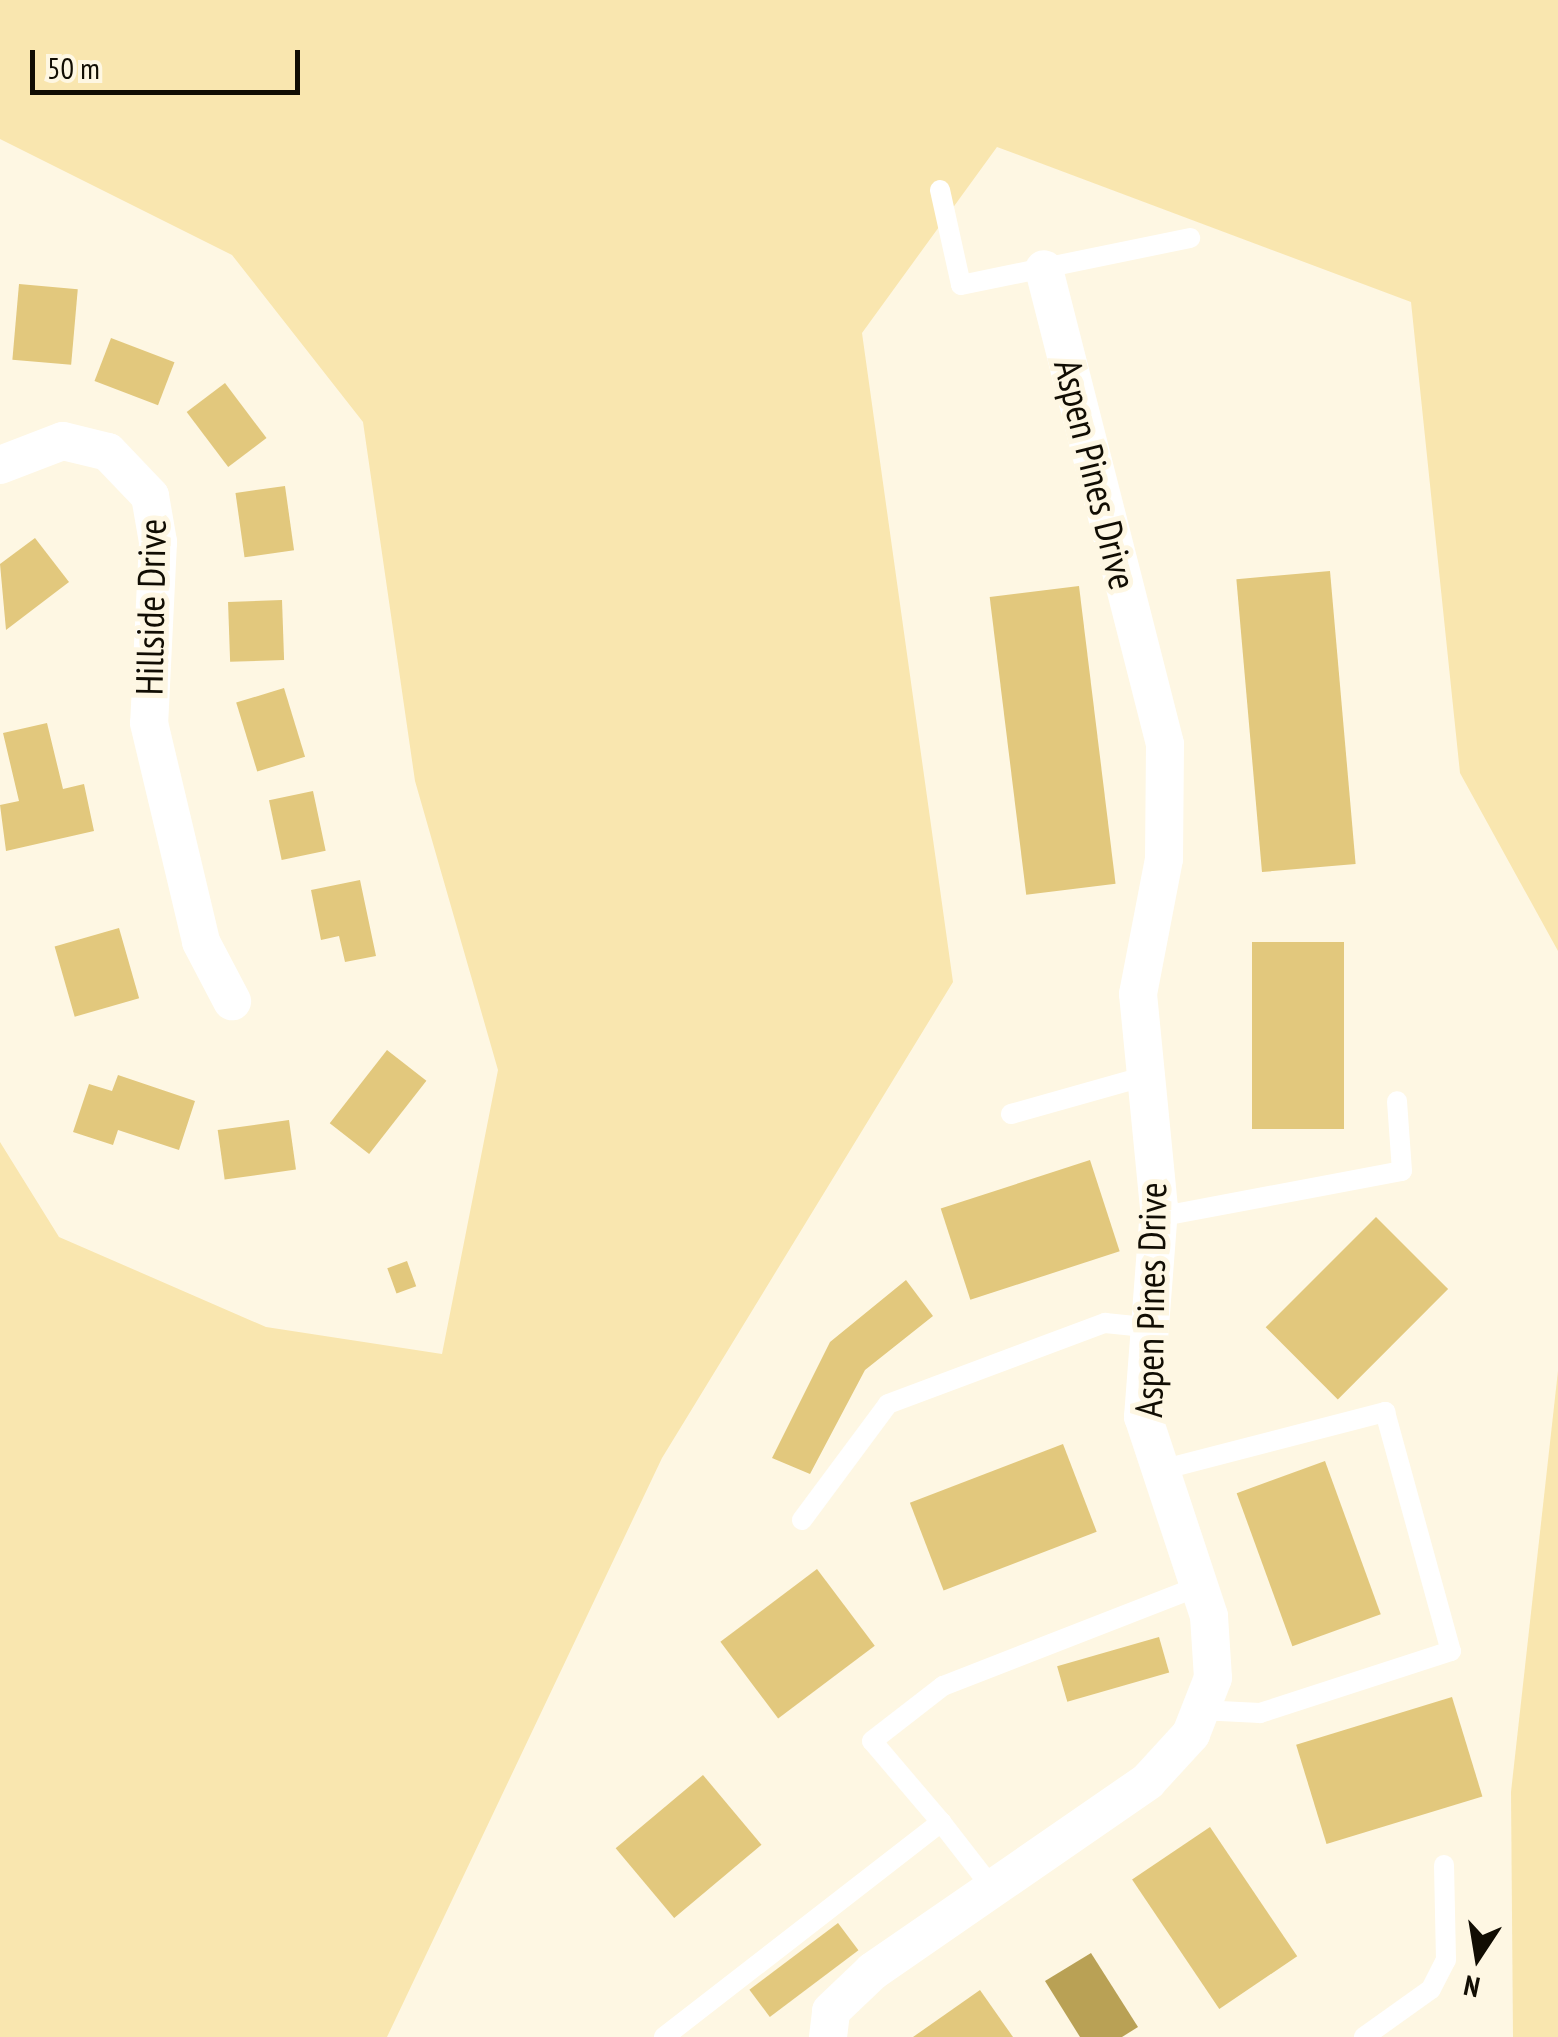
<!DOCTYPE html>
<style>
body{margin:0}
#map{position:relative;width:1558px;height:2037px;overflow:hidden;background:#fef7e3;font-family:"PT Sans Narrow",sans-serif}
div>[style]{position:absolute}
.green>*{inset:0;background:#f9e6af}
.water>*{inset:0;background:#b9a155}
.building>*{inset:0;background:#e2c87d;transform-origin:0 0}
.lane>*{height:20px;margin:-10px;padding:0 10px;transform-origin:10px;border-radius:10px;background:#fff}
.street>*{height:38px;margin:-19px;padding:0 19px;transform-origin:19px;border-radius:19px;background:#fff}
span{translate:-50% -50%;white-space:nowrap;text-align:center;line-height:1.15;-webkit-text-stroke:10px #fef7e3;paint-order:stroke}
.street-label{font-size:38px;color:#110d03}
.north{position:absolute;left:1428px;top:1907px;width:100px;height:100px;-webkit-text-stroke:8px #fef7e3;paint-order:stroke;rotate:192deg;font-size:28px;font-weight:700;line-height:40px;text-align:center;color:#110d03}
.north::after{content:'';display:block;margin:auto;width:35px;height:45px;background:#110d03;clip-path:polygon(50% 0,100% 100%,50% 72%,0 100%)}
.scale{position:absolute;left:30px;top:50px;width:270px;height:45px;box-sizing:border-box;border:5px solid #110d03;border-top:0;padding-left:12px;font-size:30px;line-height:35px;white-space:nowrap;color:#110d03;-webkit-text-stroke:8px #fef7e3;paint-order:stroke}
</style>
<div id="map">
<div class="green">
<div style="clip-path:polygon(0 0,1558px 0,1558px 951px,1460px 773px,1411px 302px,997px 147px,862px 333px,953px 982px,662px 1458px,387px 2037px,0 2037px,0 1142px,59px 1237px,266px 1327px,442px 1354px,498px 1070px,415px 781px,363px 422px,232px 255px,0 139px)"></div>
<div style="clip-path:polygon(1558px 1371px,1558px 2037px,1513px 2037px,1511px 1792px)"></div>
</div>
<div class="water">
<div style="clip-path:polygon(1091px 1953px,1138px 2027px,1122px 2037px,1080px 2037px,1045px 1981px)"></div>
</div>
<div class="building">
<div style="left:19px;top:284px;width:59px;height:76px;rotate:5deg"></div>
<div style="left:111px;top:338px;width:68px;height:46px;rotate:21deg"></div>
<div style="left:225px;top:383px;width:69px;height:48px;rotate:53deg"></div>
<div style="left:285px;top:486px;width:65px;height:50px;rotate:82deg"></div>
<div style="clip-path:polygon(35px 538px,69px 582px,6px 630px,0 564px)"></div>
<div style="left:1330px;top:571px;width:294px;height:94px;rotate:85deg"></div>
<div style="left:1079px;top:586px;width:300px;height:90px;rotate:83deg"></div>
<div style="left:282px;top:600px;width:60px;height:54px;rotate:88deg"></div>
<div style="left:284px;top:688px;width:72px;height:50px;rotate:73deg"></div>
<div style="clip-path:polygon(47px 723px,63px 789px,84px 784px,94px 831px,6px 851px,0 805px,19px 801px,3px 733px)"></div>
<div style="left:313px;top:791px;width:61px;height:45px;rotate:78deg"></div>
<div style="clip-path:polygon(360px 880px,376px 956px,345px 962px,339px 936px,321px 940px,311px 890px)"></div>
<div style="left:119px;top:928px;width:73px;height:67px;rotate:74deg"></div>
<div style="left:1344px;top:942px;width:187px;height:92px;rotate:90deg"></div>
<div style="left:387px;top:1050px;width:50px;height:93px;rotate:38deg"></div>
<div style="clip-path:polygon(118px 1075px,195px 1101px,179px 1150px,118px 1130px,113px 1145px,73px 1132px,89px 1084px,112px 1091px)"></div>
<div style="left:289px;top:1120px;width:50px;height:72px;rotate:82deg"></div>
<div style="left:1090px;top:1160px;width:96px;height:157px;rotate:72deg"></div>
<div style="left:1376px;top:1217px;width:102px;height:156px;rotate:45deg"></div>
<div style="left:407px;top:1261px;width:27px;height:21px;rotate:70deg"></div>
<div style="clip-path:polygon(906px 1280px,933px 1316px,865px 1370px,810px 1474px,772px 1458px,830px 1342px)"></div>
<div style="left:1063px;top:1444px;width:94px;height:164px;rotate:69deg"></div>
<div style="left:1325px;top:1461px;width:163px;height:94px;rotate:70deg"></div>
<div style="left:817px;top:1569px;width:96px;height:121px;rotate:53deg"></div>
<div style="left:1159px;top:1637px;width:37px;height:106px;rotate:74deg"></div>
<div style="left:1452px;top:1697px;width:104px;height:163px;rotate:73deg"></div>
<div style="left:703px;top:1775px;width:91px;height:114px;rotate:50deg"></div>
<div style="left:1210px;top:1827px;width:156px;height:94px;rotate:56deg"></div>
<div style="left:838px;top:1923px;width:34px;height:111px;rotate:53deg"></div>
<div style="clip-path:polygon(980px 1990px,1013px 2037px,913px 2037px)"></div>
</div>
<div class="lane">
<div style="left:940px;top:190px;width:97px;rotate:77.5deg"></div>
<div style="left:961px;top:285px;width:234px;rotate:-11.6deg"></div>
<div style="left:1011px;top:1114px;width:137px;rotate:-15.7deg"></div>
<div style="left:1158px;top:1217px;width:248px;rotate:-10.7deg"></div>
<div style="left:1402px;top:1171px;width:70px;rotate:-94.1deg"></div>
<div style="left:1157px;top:1471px;width:236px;rotate:-14.5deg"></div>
<div style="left:1385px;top:1412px;width:248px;rotate:74.6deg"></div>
<div style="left:1451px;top:1651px;width:201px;rotate:162deg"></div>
<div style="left:1260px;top:1713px;width:60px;rotate:-177.1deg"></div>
<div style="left:802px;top:1520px;width:144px;rotate:-53.4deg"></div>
<div style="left:888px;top:1404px;width:232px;rotate:-20.5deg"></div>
<div style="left:1105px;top:1323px;width:40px;rotate:5.7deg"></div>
<div style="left:941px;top:1822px;width:85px;rotate:52.2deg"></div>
<div style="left:664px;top:2037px;width:351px;rotate:-37.8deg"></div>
<div style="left:941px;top:1822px;width:106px;rotate:-130.4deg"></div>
<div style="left:872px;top:1741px;width:90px;rotate:-37.8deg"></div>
<div style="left:943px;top:1686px;width:275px;rotate:-21.3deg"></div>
<div style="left:1364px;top:2037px;width:82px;rotate:-35.6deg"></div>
<div style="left:1431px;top:1989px;width:33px;rotate:-63deg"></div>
<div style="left:1446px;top:1960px;width:95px;rotate:-91.2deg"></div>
</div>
<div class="street">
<div style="left:0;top:465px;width:67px;rotate:-20.9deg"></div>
<div style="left:63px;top:441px;width:46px;rotate:13.7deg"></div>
<div style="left:108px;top:452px;width:61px;rotate:46.3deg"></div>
<div style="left:150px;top:496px;width:47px;rotate:80.1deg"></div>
<div style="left:158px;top:542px;width:181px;rotate:92.8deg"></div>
<div style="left:149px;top:723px;width:225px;rotate:76.6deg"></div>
<div style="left:201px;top:942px;width:67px;rotate:62.3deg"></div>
<div style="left:828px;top:2037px;width:26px;rotate:-83deg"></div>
<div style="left:831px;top:2011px;width:58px;rotate:-43.6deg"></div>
<div style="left:873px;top:1971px;width:334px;rotate:-34.6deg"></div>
<div style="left:1148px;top:1781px;width:64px;rotate:-47.5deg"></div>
<div style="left:1191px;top:1734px;width:60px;rotate:-68.6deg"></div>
<div style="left:1213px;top:1678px;width:62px;rotate:-93.7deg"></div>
<div style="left:1209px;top:1616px;width:210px;rotate:-108.3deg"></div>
<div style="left:1143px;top:1417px;width:210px;rotate:-85.6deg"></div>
<div style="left:1159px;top:1208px;width:215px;rotate:-95.6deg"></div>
<div style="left:1138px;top:994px;width:137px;rotate:-79.1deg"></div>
<div style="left:1164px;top:859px;width:115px;rotate:-89.5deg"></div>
<div style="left:1165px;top:744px;width:490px;rotate:-104.3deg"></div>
</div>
<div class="street-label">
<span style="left:1096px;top:474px;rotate:76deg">Aspen Pines Drive</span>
<span style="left:150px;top:607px;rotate:-89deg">Hillside Drive</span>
<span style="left:1150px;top:1300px;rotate:-89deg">Aspen Pines Drive</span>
</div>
<div class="north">N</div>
<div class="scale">50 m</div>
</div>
